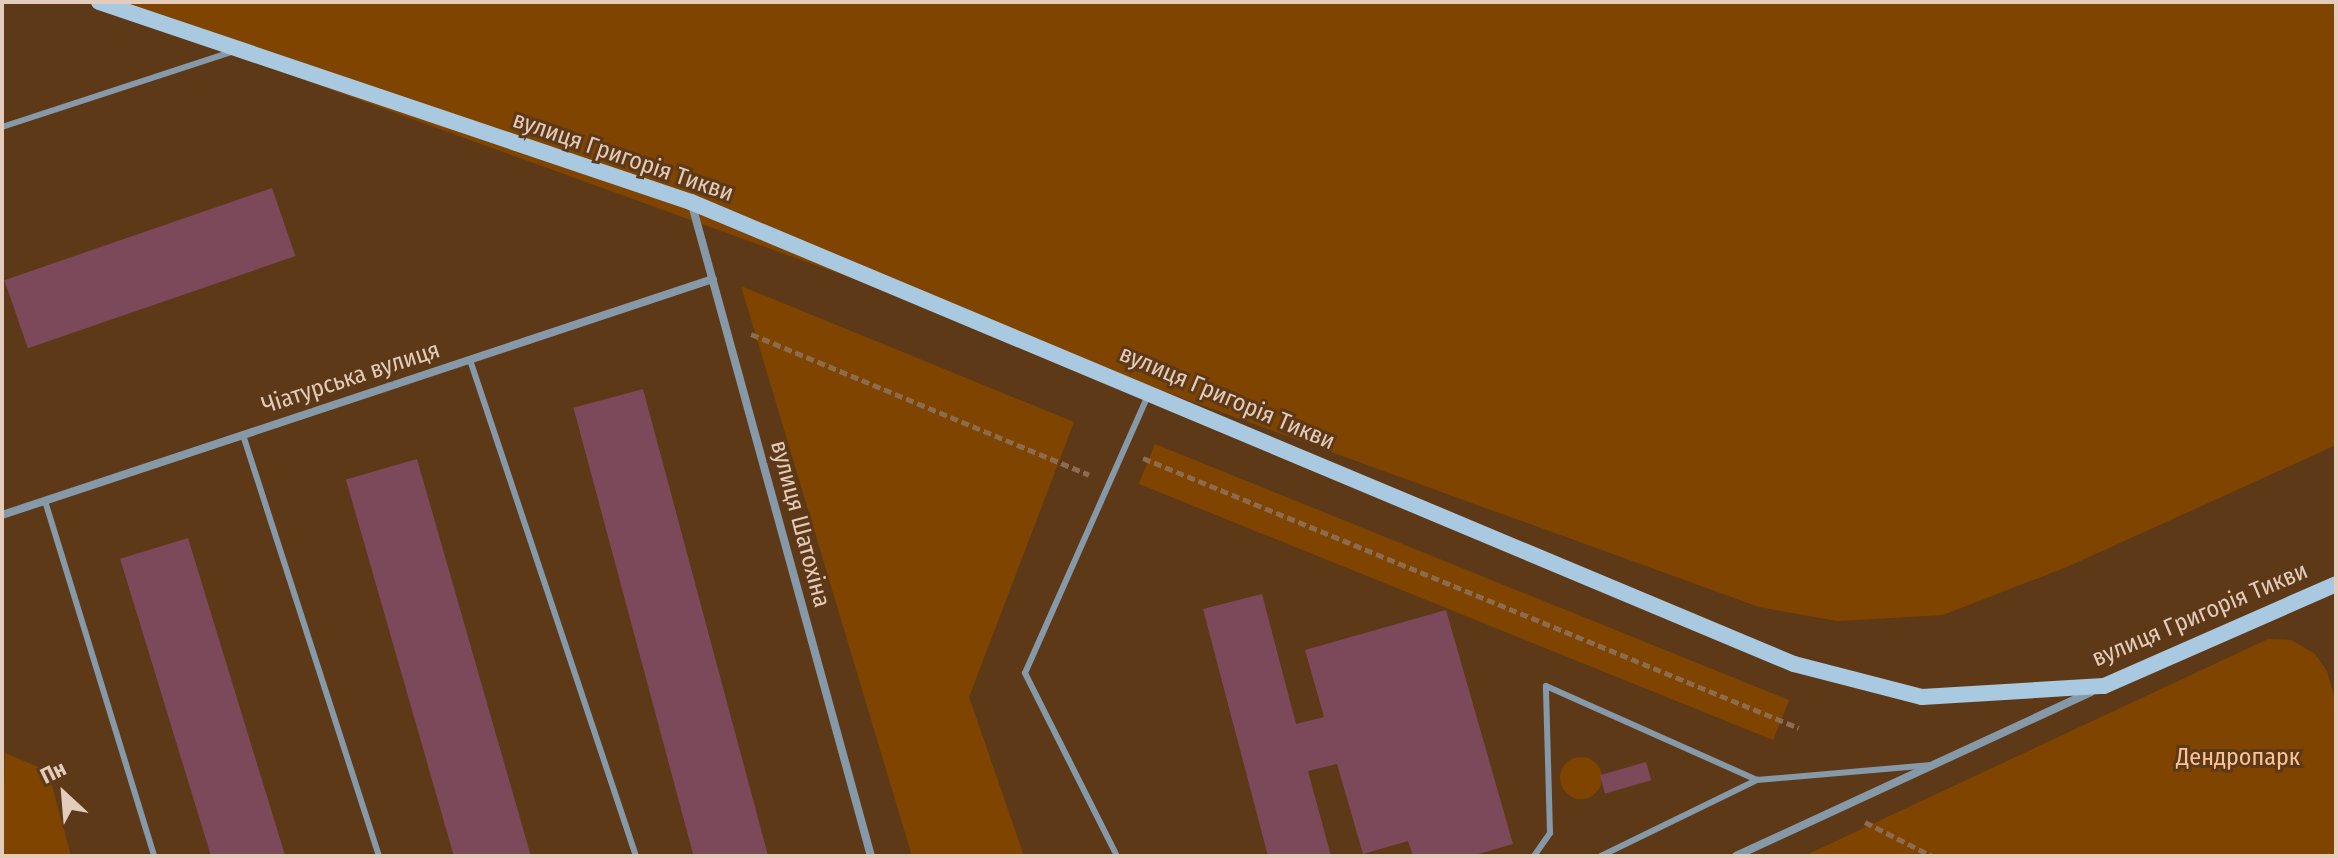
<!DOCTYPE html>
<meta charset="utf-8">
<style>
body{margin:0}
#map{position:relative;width:2338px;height:858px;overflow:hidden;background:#5e3918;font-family:"Fira Sans Condensed",sans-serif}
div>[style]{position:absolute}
.green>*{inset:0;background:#7f4500;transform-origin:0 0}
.round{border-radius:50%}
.building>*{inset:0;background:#7b4959;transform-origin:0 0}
.path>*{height:5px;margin-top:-2.5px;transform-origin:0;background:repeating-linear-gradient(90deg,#8c6b50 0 8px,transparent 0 12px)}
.lane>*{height:6px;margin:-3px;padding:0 3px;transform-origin:3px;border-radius:3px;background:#8599a8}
.street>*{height:8px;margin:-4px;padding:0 4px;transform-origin:4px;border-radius:4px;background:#8599a8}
.secondary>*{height:16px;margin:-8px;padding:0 8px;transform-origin:8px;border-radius:8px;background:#a9c9e1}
span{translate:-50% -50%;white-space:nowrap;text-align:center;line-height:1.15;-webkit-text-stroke:6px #5e3918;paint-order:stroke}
.street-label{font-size:24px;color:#e3ccbb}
.park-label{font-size:24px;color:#fbc396}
.frame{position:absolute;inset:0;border:4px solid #e3ccbb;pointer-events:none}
.north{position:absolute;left:24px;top:754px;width:80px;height:80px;-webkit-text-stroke:6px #5e3918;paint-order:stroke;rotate:334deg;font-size:22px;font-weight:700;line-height:32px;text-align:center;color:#e3ccbb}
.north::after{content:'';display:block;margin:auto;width:28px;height:36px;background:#e3ccbb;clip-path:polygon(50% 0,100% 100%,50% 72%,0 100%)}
</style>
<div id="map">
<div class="green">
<div style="clip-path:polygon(89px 2px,2336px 2px,2336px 445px,2069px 566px,1943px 615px,1837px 621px,1759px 607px)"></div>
<div style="clip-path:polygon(741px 286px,1074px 422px,969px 697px,1024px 856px,912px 856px)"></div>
<div style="left:1155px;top:444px;width:684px;height:43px;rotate:22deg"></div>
<div style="clip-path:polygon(2268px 639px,2291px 640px,2315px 654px,2327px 671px,2336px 703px,2336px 856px,1804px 856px)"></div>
<div style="clip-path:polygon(5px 753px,48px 771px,71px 856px,2px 856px)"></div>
<div class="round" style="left:1560px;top:757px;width:42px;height:42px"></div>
</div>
<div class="building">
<div style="left:272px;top:188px;width:72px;height:283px;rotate:71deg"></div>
<div style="left:643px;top:389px;width:484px;height:72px;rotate:75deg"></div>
<div style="left:417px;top:459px;width:412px;height:74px;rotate:74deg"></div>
<div style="left:188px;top:538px;width:332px;height:71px;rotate:73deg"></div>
<div style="clip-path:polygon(1262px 594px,1296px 724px,1324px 717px,1305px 650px,1446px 610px,1513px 844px,1471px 856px,1413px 856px,1408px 841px,1363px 854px,1337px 764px,1308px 771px,1331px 856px,1268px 856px,1203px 609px)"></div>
<div style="left:1646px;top:762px;width:19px;height:48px;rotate:74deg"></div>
</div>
<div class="path">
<div style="left:751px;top:334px;width:366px;rotate:22.6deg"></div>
<div style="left:1143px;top:458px;width:709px;rotate:22.37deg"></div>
<div style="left:1865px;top:822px;width:75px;rotate:26.9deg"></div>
</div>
<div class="lane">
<div style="left:2px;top:127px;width:244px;rotate:-18.1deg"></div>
<div style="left:470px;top:360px;width:523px;rotate:71.5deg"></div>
<div style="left:243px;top:435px;width:442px;rotate:72.1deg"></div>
<div style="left:45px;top:501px;width:371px;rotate:72.9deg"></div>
<div style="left:1117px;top:856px;width:205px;rotate:-116.7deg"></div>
<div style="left:1025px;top:673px;width:303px;rotate:-66.1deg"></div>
<div style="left:1534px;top:856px;width:28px;rotate:-55deg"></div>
<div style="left:1550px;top:833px;width:147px;rotate:-91.6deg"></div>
<div style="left:1546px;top:686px;width:231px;rotate:24deg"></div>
<div style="left:1601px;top:856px;width:174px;rotate:-26deg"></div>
<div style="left:1757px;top:780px;width:175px;rotate:-4.9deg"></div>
</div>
<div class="street">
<div style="left:692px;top:205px;width:675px;rotate:74.63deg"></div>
<div style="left:2px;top:515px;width:749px;rotate:-18.36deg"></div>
<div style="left:1736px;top:856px;width:391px;rotate:-24.8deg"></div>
</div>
<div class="secondary">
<div style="left:99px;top:2px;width:625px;rotate:18.67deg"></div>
<div style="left:691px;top:202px;width:1196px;rotate:22.73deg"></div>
<div style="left:1794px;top:664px;width:132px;rotate:14.5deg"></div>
<div style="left:1922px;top:697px;width:182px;rotate:-3.5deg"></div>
<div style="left:2104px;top:686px;width:253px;rotate:-23.7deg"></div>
</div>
<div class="street-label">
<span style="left:623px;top:157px;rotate:19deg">вулиця Григорія Тикви</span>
<span style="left:351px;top:378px;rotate:-18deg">Чіатурська вулиця</span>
<span style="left:1227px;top:398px;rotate:23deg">вулиця Григорія Тикви</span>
<span style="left:800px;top:524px;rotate:75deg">вулиця Шатохіна</span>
<span style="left:2200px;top:615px;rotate:-23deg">вулиця Григорія Тикви</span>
</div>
<div class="park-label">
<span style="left:2238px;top:758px">Дендропарк</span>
</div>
<div class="frame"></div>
<div class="north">Пн</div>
</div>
